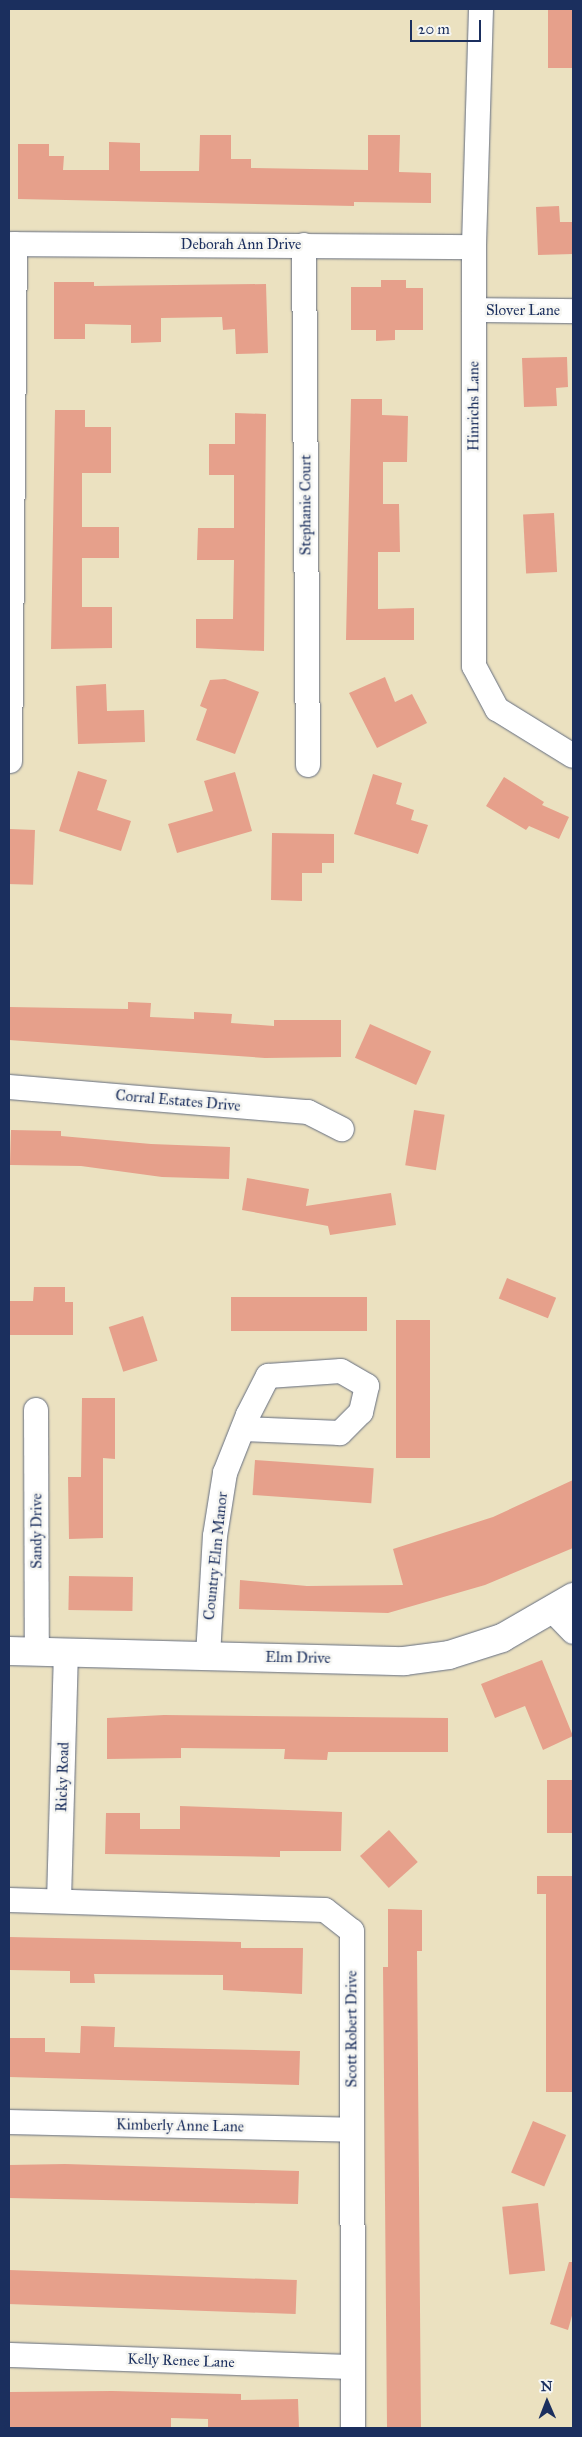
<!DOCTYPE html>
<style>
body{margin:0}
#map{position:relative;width:582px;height:2437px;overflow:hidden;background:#ebe1c0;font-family:"IM FELL Great Primer",serif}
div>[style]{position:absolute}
.building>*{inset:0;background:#e6a08b;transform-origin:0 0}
.roads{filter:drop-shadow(0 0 1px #646d80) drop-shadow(0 0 1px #646d80)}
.minor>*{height:24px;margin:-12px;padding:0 12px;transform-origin:12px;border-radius:12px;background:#fff}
.tertiary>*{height:28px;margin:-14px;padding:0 14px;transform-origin:14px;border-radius:14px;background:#fff}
span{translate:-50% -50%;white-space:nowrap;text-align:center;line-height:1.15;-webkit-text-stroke:5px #f6f6f2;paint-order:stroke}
.street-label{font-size:15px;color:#1b2f5e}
.frame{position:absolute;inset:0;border:10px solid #1b2f5e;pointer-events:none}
.north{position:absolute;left:522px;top:2377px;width:50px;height:50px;-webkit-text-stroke:4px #f6f6f2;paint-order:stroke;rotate:359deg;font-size:14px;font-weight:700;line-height:20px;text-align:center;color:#1b2f5e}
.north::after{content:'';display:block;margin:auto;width:18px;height:22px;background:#1b2f5e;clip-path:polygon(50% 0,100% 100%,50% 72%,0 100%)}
.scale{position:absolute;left:410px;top:20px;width:71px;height:22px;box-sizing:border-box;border:2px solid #1b2f5e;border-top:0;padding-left:6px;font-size:15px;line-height:18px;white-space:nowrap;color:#1b2f5e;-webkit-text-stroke:4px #f6f6f2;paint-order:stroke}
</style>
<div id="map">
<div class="building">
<div style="left:548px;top:9px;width:25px;height:59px"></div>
<div style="clip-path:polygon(200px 135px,231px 135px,231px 159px,251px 159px,251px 168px,368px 170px,368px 135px,400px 135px,399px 172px,431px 173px,431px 203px,354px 202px,354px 206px,18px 199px,18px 144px,49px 144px,49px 156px,64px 156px,63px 170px,109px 170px,109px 142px,140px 143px,140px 171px,199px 171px)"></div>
<div style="clip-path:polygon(559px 206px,560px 222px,573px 222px,573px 254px,538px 255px,536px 207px)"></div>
<div style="clip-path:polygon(381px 280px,406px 280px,406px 288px,423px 288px,423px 330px,395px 330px,395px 340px,376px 341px,376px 330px,351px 330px,351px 287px,381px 287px)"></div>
<div style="clip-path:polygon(54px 282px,94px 282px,94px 286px,266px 284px,268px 353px,236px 354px,235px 329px,223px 330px,222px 317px,161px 318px,161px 342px,131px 343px,131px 325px,85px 324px,85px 339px,54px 339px)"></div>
<div style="clip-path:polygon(567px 357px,568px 387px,556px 388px,557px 406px,524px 407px,522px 358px)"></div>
<div style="clip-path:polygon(351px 399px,382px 399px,382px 415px,408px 416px,407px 462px,383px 462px,383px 504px,399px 504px,400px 552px,378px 552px,378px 609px,414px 608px,414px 640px,346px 640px)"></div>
<div style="clip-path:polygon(55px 410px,85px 410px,85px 427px,111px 427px,111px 473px,82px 473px,82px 527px,119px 527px,119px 558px,82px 558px,82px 607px,112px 607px,112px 648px,51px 649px)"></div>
<div style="clip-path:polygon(235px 413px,266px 414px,264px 651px,196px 648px,196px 619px,233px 619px,234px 560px,197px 560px,198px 528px,234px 528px,234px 475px,209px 475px,209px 444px,235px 444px)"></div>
<div style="left:554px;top:513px;width:59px;height:31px;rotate:87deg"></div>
<div style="clip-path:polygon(385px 677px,395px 702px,412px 694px,427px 723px,377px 748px,349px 693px)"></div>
<div style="clip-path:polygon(225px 679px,259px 692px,235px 754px,196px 740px,207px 709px,200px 706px,210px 680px)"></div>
<div style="clip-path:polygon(106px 684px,107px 711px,144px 710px,145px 742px,78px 744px,76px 686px)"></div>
<div style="clip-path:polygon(78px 771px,107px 780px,97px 810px,131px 821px,121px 851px,59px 831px)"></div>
<div style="clip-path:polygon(235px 772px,252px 831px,177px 853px,168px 824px,213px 811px,204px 781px)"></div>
<div style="clip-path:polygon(373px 774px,402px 783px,396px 804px,414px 810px,411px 820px,428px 825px,418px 854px,354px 834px)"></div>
<div style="clip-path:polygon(504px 777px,544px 802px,542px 805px,569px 817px,559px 839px,529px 826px,526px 830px,486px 806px)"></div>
<div style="left:9px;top:829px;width:26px;height:55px;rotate:2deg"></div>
<div style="clip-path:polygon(272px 833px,334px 834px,334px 863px,322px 863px,322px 873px,302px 873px,302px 901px,271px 900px)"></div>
<div style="clip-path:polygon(128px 1002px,151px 1003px,150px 1017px,194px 1019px,194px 1012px,232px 1014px,231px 1023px,274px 1026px,274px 1020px,341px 1020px,341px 1057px,265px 1058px,9px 1040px,9px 1007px,128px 1009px)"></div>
<div style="left:370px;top:1024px;width:67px;height:37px;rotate:24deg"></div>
<div style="left:414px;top:1110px;width:31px;height:56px;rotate:9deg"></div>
<div style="clip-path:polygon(11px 1130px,61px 1131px,61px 1136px,151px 1144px,230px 1147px,229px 1179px,162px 1177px,81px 1166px,10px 1165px)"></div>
<div style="clip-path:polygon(247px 1178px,309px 1189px,306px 1206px,391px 1193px,396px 1225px,330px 1235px,328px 1226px,242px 1210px)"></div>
<div style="left:507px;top:1278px;width:53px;height:22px;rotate:22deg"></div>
<div style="clip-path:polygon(34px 1287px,65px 1287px,65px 1302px,73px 1302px,73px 1335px,9px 1335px,9px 1301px,33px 1301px)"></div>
<div style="left:231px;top:1297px;width:136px;height:34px"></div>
<div style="left:143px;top:1316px;width:47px;height:36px;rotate:72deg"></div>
<div style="left:430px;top:1320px;width:138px;height:34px;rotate:90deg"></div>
<div style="clip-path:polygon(82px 1398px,115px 1398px,115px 1459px,103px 1458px,103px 1538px,69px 1539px,68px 1477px,81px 1477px)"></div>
<div style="left:255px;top:1460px;width:119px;height:35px;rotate:4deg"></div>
<div style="clip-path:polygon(573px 1480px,573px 1548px,485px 1585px,388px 1613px,239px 1609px,240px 1580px,307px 1586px,403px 1585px,393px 1549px,493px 1517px)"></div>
<div style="left:69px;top:1576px;width:64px;height:34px;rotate:1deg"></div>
<div style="clip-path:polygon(542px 1660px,573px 1736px,543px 1750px,525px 1706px,495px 1718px,481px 1684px)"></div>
<div style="clip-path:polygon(164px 1715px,448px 1718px,448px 1752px,328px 1752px,327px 1760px,284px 1759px,285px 1749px,181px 1748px,181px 1758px,107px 1759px,107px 1718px)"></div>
<div style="left:573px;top:1780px;width:53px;height:26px;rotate:90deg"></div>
<div style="clip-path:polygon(180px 1806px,342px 1812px,341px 1851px,280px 1851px,280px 1857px,105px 1854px,106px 1813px,140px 1813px,140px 1829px,180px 1829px)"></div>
<div style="left:389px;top:1830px;width:43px;height:39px;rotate:48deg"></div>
<div style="clip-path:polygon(537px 1876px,573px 1876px,573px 2092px,546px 2092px,546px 1894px,537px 1894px)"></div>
<div style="clip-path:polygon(388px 1909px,422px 1910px,422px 1951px,417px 1951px,421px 2428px,387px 2428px,383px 1967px,388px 1967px)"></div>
<div style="clip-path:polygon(9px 1937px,241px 1942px,241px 1948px,303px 1948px,302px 1994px,223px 1990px,223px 1975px,94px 1974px,95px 1983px,70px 1983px,70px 1971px,9px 1970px)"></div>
<div style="clip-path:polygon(81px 2026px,115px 2027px,114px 2047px,300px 2051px,299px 2085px,9px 2077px,9px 2038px,45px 2038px,45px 2052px,80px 2053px)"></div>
<div style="left:533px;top:2121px;width:36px;height:56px;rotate:23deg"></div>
<div style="clip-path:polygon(65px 2164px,299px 2171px,298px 2204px,9px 2198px,9px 2165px)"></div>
<div style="left:538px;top:2203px;width:68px;height:36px;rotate:84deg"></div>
<div style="clip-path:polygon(569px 2262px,573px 2262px,573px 2312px,568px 2330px,550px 2324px)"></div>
<div style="left:9px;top:2270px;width:288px;height:34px;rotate:2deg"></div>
<div style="clip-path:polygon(112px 2391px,241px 2394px,241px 2400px,298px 2399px,299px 2428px,208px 2428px,208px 2419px,171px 2418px,171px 2428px,9px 2428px,9px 2392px)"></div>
</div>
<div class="roads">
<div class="minor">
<div style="left:481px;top:9px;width:238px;rotate:91.7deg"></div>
<div style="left:474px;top:247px;width:419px;rotate:90deg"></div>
<div style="left:474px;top:666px;width:49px;rotate:61.9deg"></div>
<div style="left:497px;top:709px;width:89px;rotate:31.7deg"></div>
<div style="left:9px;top:244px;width:465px;rotate:0.4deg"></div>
<div style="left:304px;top:245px;width:520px;rotate:89.56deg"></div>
<div style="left:474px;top:310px;width:99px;rotate:0.6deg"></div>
<div style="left:10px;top:761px;width:517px;rotate:-89.45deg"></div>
<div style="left:9px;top:1087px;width:300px;rotate:4.8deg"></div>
<div style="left:308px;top:1112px;width:38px;rotate:27deg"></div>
<div style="left:36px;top:1410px;width:242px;rotate:89.8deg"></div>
<div style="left:553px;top:1611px;width:29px;rotate:46deg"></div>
<div style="left:208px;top:1656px;width:120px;rotate:-86.7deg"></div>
<div style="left:215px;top:1536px;width:64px;rotate:-81deg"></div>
<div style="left:225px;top:1473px;width:62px;rotate:-68.4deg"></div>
<div style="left:248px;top:1415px;width:44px;rotate:-62.9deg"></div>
<div style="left:268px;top:1376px;width:73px;rotate:-3.9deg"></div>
<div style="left:341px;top:1371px;width:30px;rotate:30deg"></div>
<div style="left:367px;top:1386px;width:27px;rotate:103deg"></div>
<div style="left:361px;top:1412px;width:30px;rotate:135deg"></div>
<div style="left:340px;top:1433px;width:97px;rotate:-177.6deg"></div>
<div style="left:9px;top:1900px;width:316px;rotate:1.8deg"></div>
<div style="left:325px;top:1910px;width:34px;rotate:38deg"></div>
<div style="left:352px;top:1931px;width:497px;rotate:89.9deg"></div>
<div style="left:59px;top:1901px;width:248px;rotate:-88.4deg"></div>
<div style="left:9px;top:2122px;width:343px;rotate:1.3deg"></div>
<div style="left:9px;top:2355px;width:343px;rotate:2deg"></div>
</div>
<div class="tertiary">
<div style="left:9px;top:1651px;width:395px;rotate:1.5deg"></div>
<div style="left:404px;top:1661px;width:45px;rotate:-7.6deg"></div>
<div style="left:449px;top:1655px;width:56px;rotate:-17.8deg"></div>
<div style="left:502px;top:1638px;width:82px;rotate:-30deg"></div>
</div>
</div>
<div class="street-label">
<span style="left:241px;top:245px">Deborah Ann Drive</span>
<span style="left:523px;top:311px">Slover Lane</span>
<span style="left:474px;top:406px;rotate:-90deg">Hinrichs Lane</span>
<span style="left:306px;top:505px;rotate:-90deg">Stephanie Court</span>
<span style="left:178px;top:1101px;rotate:5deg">Corral Estates Drive</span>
<span style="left:37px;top:1531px;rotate:-90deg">Sandy Drive</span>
<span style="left:216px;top:1556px;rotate:-84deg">Country Elm Manor</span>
<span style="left:298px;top:1658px;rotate:1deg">Elm Drive</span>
<span style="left:63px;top:1777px;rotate:-88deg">Ricky Road</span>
<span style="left:352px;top:2029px;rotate:-90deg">Scott Robert Drive</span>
<span style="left:180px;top:2126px;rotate:1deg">Kimberly Anne Lane</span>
<span style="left:181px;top:2361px;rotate:2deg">Kelly Renee Lane</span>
</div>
<div class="frame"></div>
<div class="north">N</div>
<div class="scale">20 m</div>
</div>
